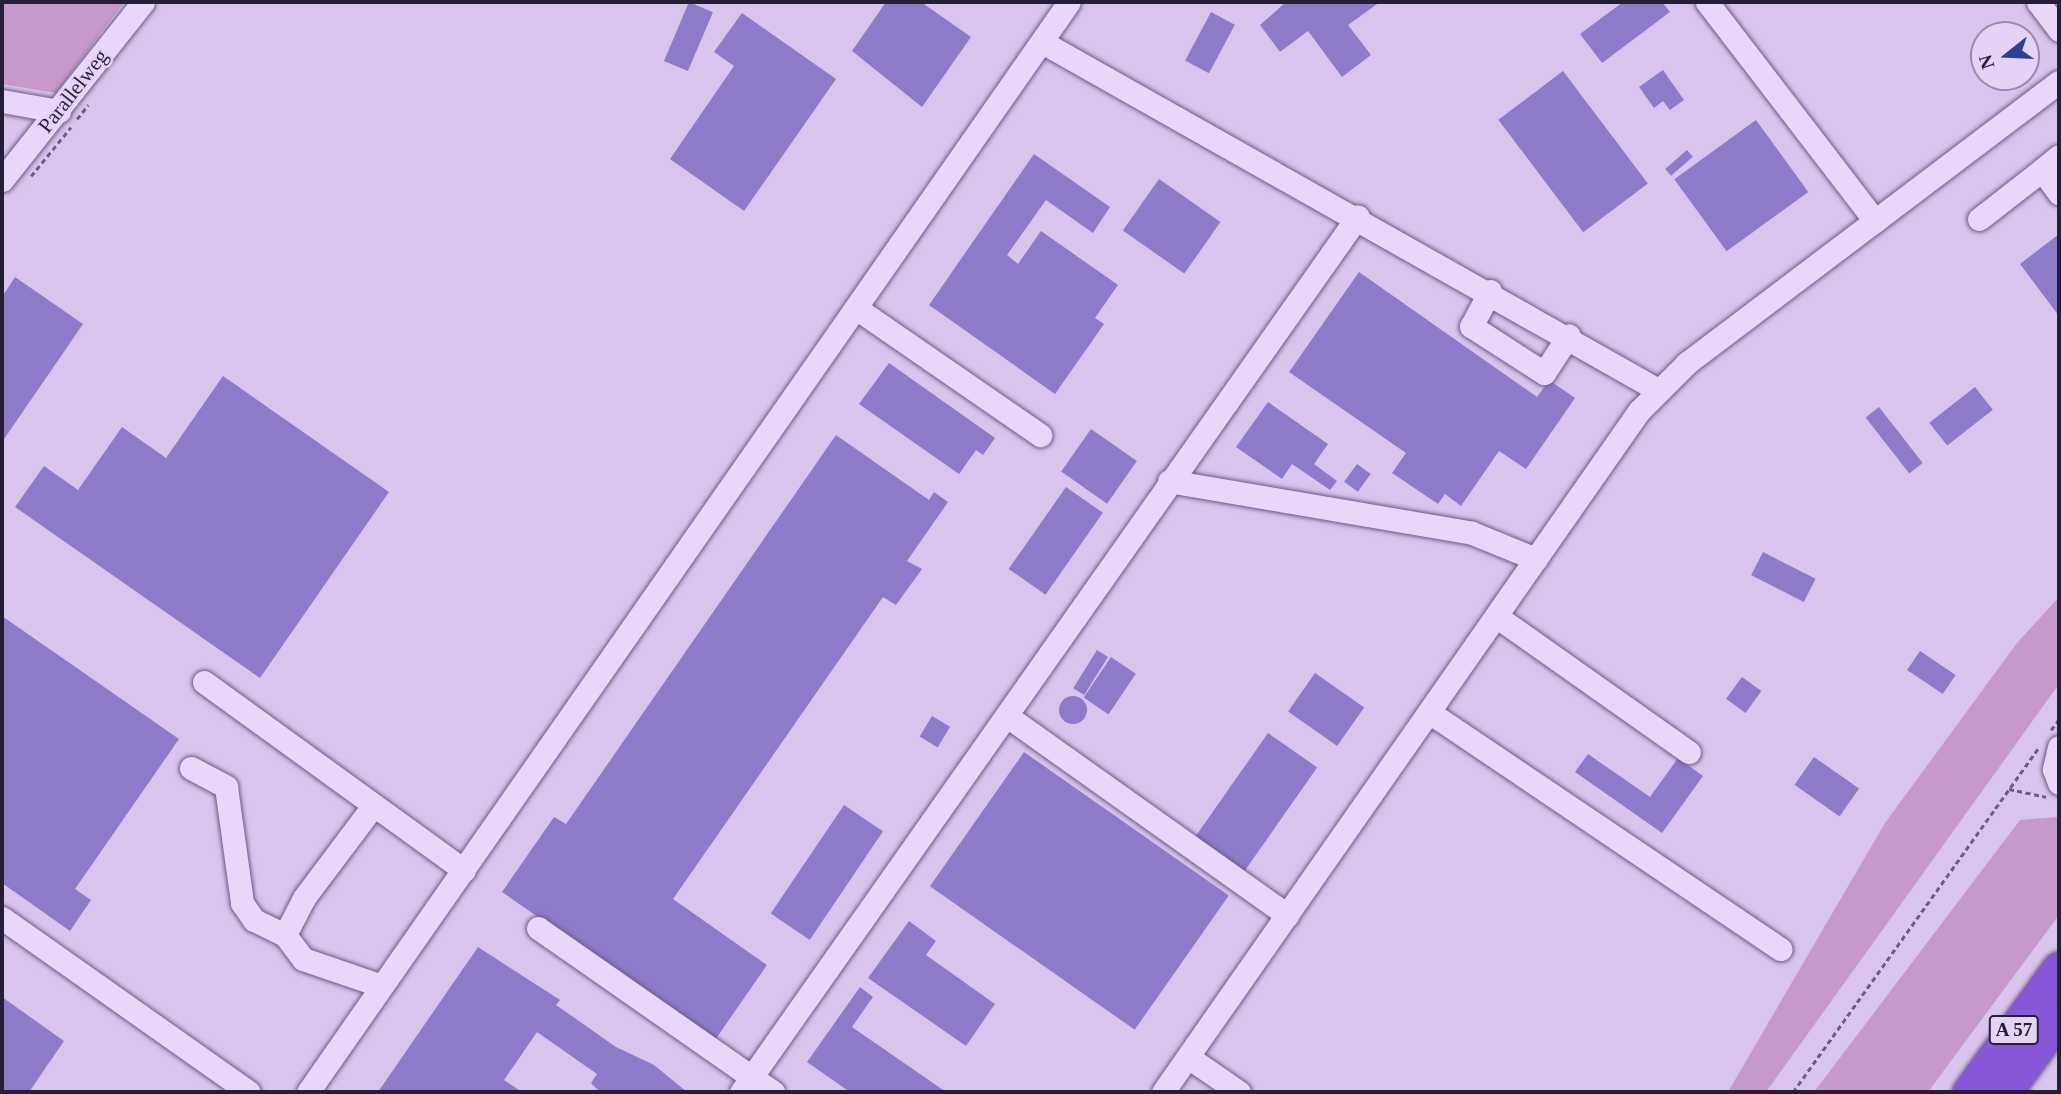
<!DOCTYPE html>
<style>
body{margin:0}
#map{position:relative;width:2061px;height:1094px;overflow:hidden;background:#d9c4ed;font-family:Georgia,serif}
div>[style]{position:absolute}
.green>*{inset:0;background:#c798cb}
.building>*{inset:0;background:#8d7bca;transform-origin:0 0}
.round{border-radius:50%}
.path>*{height:2.5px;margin-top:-1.25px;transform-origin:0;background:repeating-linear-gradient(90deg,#6a5b87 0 5px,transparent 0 8.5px)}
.roads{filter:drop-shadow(0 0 2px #6a5b87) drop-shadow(0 0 2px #6a5b87)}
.minor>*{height:23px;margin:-11.5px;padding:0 11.5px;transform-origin:11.5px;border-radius:11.5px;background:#e8d7f8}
.highway>*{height:33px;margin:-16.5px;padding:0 16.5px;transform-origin:16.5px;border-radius:16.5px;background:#8757da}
span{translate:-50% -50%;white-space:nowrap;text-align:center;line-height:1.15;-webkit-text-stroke:5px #e5d3f5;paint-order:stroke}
.shield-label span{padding:2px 5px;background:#e5d3f5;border:2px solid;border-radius:5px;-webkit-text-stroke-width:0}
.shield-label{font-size:19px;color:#261e38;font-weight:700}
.street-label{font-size:21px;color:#261e38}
.frame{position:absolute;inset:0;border:4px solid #261e38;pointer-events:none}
.north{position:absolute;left:1970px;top:21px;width:70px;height:70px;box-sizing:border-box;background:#e5d3f5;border:2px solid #998ba9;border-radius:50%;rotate:252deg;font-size:19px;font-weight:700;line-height:28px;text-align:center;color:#261e38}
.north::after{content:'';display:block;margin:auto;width:24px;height:32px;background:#2c4195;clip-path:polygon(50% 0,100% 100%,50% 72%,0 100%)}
</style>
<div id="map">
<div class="green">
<div style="clip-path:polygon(2px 2px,124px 2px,56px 93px,2px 84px)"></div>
<div style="clip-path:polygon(2059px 597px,2059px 684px,1766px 1092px,1728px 1092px,1885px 823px,2017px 643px)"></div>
<div style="clip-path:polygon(2059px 817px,2059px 915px,1928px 1092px,1814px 1092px,2020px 820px)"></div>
</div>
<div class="building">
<div style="left:689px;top:2px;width:26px;height:64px;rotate:23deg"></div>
<div style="clip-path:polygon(886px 2px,921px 2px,971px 37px,922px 107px,852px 51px)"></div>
<div style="clip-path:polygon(1286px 2px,1380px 2px,1348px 25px,1371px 55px,1342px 77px,1308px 31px,1280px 52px,1260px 25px)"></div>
<div style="clip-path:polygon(1623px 2px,1662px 2px,1670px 12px,1602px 63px,1580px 34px)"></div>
<div style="left:1211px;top:12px;width:27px;height:55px;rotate:28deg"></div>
<div style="clip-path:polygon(742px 13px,836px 79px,744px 211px,670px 159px,734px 66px,714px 52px)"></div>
<div style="clip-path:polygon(1663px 70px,1684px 100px,1670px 110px,1663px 101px,1654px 108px,1639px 87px)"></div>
<div style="left:1563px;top:71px;width:141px;height:81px;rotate:53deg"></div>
<div style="left:1756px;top:120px;width:89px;height:101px;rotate:54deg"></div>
<div style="left:1687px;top:150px;width:9px;height:29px;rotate:49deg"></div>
<div style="clip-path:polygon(1034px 154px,1110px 207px,1093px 233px,1046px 200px,1007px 255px,1018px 264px,1041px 231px,1118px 285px,1095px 318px,1104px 324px,1055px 394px,929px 305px)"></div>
<div style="left:1159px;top:179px;width:75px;height:63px;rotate:35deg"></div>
<div style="clip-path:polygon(2059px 234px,2059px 316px,2020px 264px)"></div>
<div style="clip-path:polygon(1359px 272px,1537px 397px,1549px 380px,1575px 398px,1526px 469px,1499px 451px,1461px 506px,1445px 494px,1438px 504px,1392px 473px,1406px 453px,1289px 372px)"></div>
<div style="clip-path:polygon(15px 277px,83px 324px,2px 442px,2px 297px)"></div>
<div style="clip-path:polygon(889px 363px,995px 438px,983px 455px,976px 450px,959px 474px,859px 404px)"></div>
<div style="clip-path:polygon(223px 376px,389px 492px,260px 678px,15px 507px,44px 466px,78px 490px,122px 427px,166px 458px)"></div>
<div style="left:1975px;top:387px;width:29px;height:58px;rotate:52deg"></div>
<div style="clip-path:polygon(1268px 402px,1328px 444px,1314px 464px,1337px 481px,1330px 490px,1292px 464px,1282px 479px,1236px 447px)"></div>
<div style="left:1879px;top:407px;width:71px;height:17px;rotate:52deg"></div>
<div style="left:1091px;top:429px;width:56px;height:52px;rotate:35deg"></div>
<div style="clip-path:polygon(836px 435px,929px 500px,934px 492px,948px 502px,907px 561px,922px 569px,896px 605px,883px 597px,673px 899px,767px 965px,715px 1040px,502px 892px,554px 817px,566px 824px)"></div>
<div style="left:1357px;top:464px;width:17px;height:22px;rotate:36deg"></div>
<div style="left:1066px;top:487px;width:45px;height:100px;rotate:35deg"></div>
<div style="left:1763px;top:552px;width:59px;height:26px;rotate:27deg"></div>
<div style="clip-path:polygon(2px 616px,179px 739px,75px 889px,91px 900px,70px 931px,2px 883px)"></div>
<div style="left:1097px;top:650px;width:13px;height:45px;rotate:32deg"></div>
<div style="left:1920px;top:651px;width:43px;height:23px;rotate:34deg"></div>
<div style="left:1111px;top:657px;width:30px;height:49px;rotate:34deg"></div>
<div style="left:1315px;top:673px;width:60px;height:47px;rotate:35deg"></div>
<div style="left:1742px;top:677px;width:24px;height:27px;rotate:36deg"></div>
<div class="round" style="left:1059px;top:696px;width:28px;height:28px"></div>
<div style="left:932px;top:716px;width:21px;height:24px;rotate:31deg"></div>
<div style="left:1268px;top:733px;width:60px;height:128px;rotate:35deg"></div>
<div style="left:1024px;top:752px;width:250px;height:164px;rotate:35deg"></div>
<div style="clip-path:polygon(1588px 754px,1650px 797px,1678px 758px,1703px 776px,1662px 833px,1575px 772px)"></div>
<div style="left:1814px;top:757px;width:55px;height:34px;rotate:35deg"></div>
<div style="left:844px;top:805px;width:47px;height:131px;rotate:34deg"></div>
<div style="clip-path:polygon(909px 921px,936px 941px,926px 955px,995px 1004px,966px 1046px,868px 978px)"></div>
<div style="clip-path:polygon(478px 947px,560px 1000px,556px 1005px,616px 1047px,654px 1065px,687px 1092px,600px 1092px,591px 1083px,597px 1074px,537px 1032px,504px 1080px,522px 1092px,378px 1092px)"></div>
<div style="clip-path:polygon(860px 987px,873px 997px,852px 1027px,946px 1092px,850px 1092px,807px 1062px)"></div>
<div style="clip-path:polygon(2px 997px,64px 1041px,29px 1092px,2px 1092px)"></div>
</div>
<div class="path">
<div style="left:77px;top:119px;width:18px;rotate:-52deg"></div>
<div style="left:31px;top:176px;width:63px;rotate:-50.8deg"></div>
<div style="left:2051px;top:730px;width:14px;rotate:-54deg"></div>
<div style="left:2009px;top:789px;width:38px;rotate:12deg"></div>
<div style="left:1793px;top:1092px;width:424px;rotate:-54.5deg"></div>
</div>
<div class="roads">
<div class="minor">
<div style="left:1707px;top:2px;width:276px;rotate:52.5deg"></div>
<div style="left:2038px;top:2px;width:35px;rotate:53deg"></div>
<div style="left:1042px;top:42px;width:708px;rotate:29.46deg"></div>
<div style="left:2px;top:101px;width:58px;rotate:10deg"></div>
<div style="left:2059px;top:156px;width:22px;rotate:141deg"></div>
<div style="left:2042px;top:170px;width:29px;rotate:54deg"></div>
<div style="left:2px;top:180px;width:227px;rotate:-51.6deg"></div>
<div style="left:1979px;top:219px;width:80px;rotate:-37.9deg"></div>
<div style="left:1490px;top:291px;width:40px;rotate:118deg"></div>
<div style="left:1471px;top:326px;width:87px;rotate:32.8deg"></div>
<div style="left:1544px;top:373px;width:45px;rotate:-56.7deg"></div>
<div style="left:856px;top:308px;width:224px;rotate:34.6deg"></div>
<div style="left:1169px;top:481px;width:307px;rotate:9.7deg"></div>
<div style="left:1472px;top:533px;width:69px;rotate:22.1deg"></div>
<div style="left:1496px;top:616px;width:236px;rotate:35.2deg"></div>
<div style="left:204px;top:682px;width:321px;rotate:35.9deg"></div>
<div style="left:1429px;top:712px;width:424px;rotate:34deg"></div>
<div style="left:1007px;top:716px;width:344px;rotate:35.4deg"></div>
<div style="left:2059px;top:747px;width:23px;rotate:103deg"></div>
<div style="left:2054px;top:769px;width:15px;rotate:70deg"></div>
<div style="left:191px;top:768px;width:40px;rotate:28deg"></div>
<div style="left:226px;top:787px;width:117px;rotate:82.1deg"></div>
<div style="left:242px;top:903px;width:21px;rotate:55deg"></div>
<div style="left:254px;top:920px;width:34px;rotate:26deg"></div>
<div style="left:373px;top:806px;width:115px;rotate:126.9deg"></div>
<div style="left:304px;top:898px;width:42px;rotate:117.2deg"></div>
<div style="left:285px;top:935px;width:30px;rotate:53deg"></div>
<div style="left:303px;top:959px;width:83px;rotate:18.9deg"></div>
<div style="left:2px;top:918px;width:302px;rotate:35.2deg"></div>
<div style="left:538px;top:928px;width:287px;rotate:34.9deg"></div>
<div style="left:1188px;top:1057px;width:62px;rotate:34.5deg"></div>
<div style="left:308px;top:1092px;width:1329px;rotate:-55.08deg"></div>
<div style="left:741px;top:1092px;width:1071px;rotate:-54.84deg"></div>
<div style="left:1163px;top:1092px;width:831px;rotate:-55.05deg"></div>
<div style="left:1639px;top:411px;width:68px;rotate:-45deg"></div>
<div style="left:1687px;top:363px;width:466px;rotate:-37.1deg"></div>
</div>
<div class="highway">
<div style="left:1969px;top:1092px;width:153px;rotate:-54deg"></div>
<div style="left:2005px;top:1092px;width:92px;rotate:-53.9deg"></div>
</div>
</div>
<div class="shield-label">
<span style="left:2014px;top:1030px">A 57</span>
</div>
<div class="street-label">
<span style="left:73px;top:91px;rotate:-52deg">Parallelweg</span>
</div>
<div class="frame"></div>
<div class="north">N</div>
</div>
